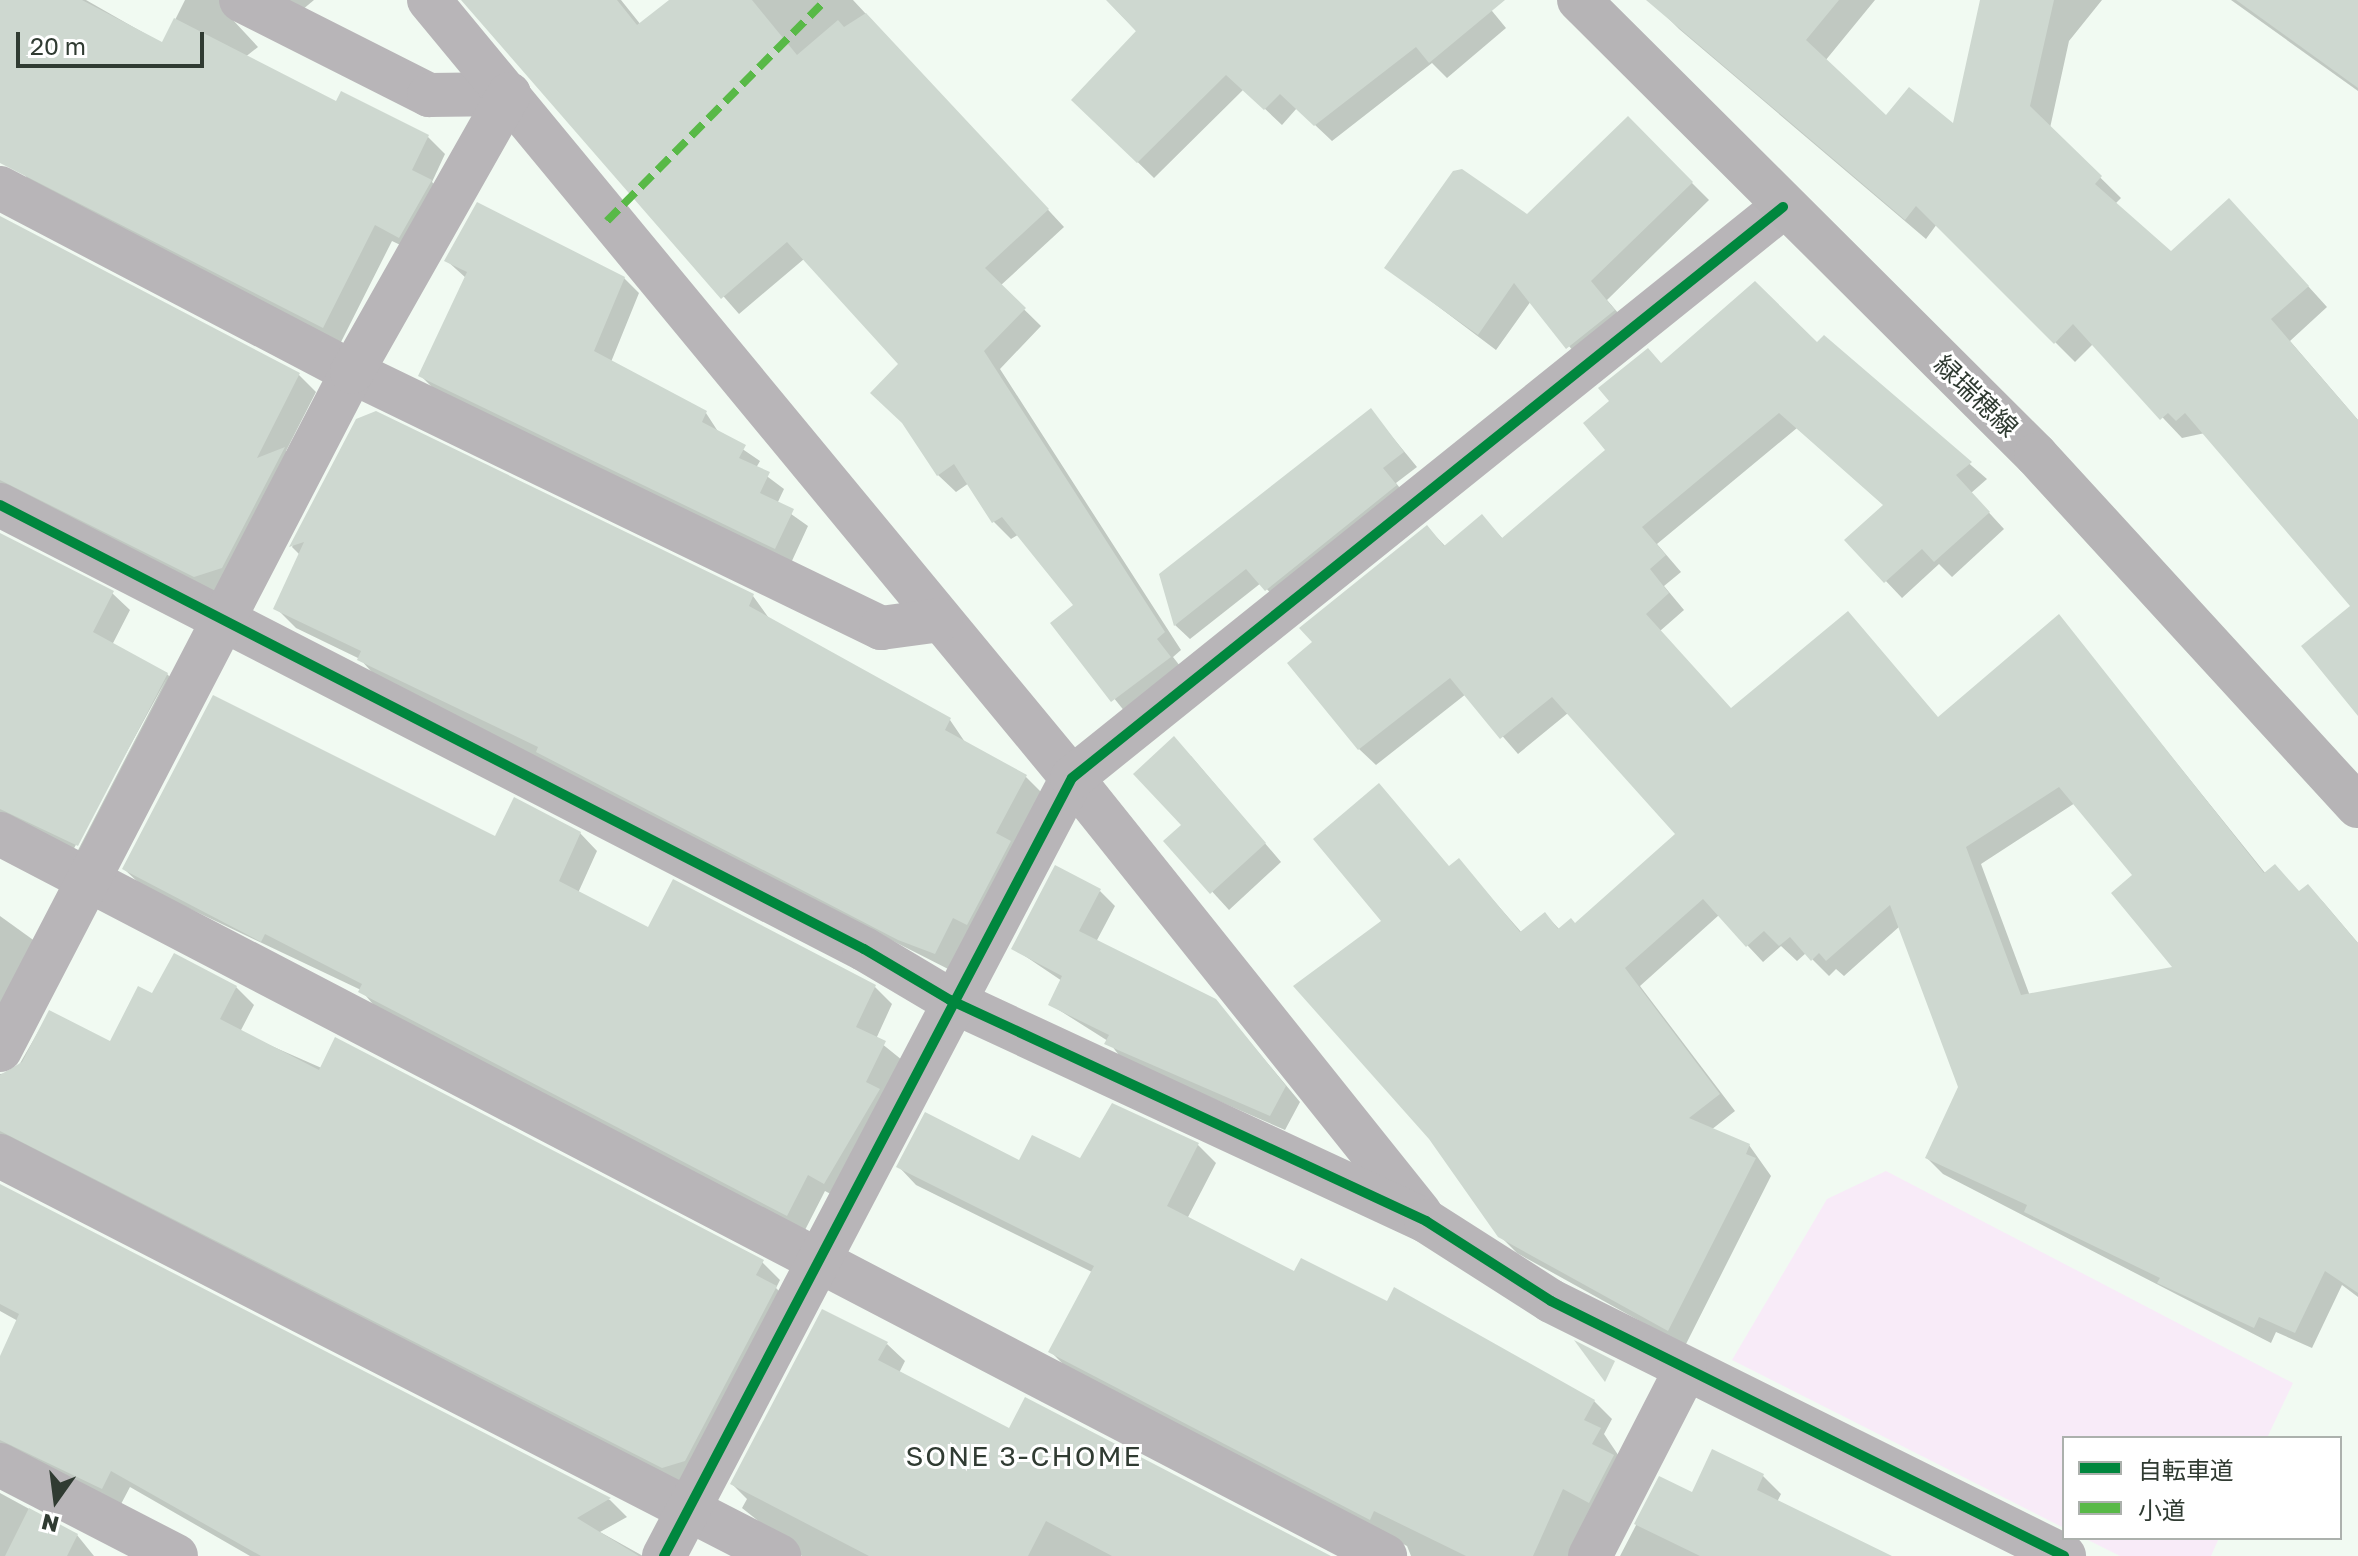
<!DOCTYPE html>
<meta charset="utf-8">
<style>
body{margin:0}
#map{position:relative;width:2358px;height:1556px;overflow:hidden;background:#f1faf2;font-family:"Golos Text","Noto Sans JP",sans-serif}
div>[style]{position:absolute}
.green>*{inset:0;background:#f8ebf8}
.shadow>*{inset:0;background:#0003}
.building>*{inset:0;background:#ced8d0}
.street>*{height:44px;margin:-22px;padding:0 22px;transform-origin:22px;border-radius:22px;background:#b8b5b8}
.secondary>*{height:44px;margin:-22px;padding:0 22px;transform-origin:22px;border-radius:22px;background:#b6b4b6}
.quiet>*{height:8px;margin-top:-4px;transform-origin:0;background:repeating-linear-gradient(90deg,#58b947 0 16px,transparent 0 24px)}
.cycleway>*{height:10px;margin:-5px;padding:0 5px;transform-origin:5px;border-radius:5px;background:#00873e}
span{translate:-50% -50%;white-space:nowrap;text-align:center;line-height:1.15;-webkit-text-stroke:6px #fff;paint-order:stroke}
.street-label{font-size:26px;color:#303b32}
.neighbourhood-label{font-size:28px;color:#303b32;letter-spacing:2px}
.legend{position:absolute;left:2062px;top:1436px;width:280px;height:104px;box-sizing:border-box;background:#fff;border:2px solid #acb1ad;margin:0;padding:10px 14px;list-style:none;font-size:24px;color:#303b32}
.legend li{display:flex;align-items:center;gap:16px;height:40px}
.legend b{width:40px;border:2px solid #acb1ad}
.north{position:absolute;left:16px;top:1460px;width:80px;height:80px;-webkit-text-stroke:6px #fff;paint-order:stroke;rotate:194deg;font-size:22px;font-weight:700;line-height:32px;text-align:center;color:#303b32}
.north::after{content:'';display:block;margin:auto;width:28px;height:36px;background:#303b32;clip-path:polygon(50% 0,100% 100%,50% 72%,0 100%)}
.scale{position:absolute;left:16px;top:32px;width:188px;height:36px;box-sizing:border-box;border:4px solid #303b32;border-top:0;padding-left:10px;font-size:24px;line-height:28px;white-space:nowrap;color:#303b32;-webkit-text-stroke:6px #fff;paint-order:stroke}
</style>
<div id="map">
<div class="green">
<div style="clip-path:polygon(1886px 1171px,2293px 1383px,2267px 1438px,2064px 1438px,2064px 1528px,1732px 1360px,1827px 1199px)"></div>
<div style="clip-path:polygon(2084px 1538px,2219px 1538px,2211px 1556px,2120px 1556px)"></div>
</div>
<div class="shadow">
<div style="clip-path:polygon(0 0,86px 0,163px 44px,185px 0,244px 0,232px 19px,258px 47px,244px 58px,337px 104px,342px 94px,428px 137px,445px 154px,432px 182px,448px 198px,417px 253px,392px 241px,340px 344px,33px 184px,16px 166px,0 150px)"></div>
<div style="clip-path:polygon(278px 0,314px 0,302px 10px)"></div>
<div style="clip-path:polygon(464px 0,621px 0,641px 25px,672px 0,853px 0,1064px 227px,1000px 286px,1041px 326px,1000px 369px,1181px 650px,1173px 657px,1187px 675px,1130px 718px,1053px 623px,1076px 605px,1019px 534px,1011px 539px,994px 522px,969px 483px,956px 492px,938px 475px,900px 364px,804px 259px,739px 314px)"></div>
<div style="clip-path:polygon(1107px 0,1483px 0,1506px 28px,1447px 78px,1432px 63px,1332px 141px,1297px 108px,1282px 125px,1244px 89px,1154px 178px,1074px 100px,1138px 33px)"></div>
<div style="clip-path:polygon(1667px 0,1875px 0,1825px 61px,1886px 118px,1954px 127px,1982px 0,2102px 0,2069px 41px,2050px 128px,2121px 198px,2115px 204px,2171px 254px,2249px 221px,2327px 307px,2290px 341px,2358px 420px,2358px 713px,2353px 605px,2205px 433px,2182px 438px,2093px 344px,2075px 362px,1937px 224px,1926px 239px,1679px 29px,1659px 9px)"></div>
<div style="clip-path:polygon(2231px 0,2358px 0,2358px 91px)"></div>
<div style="clip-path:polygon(1628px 119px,1709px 200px,1607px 300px,1631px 328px,1585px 365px,1531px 301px,1496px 350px,1387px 268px,1527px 216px)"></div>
<div style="clip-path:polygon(0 218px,299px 375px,316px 392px,286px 451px,301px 466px,213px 593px,0 507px)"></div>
<div style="clip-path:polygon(446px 260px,624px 278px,639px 293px,611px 362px,706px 413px,719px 433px,760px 461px,756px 468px,784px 489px,777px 504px,808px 526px,791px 563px,436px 391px,421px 376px,466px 278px)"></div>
<div style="clip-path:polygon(evenodd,1824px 338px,1987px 479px,1971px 493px,2004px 529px,1952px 577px,1939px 564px,1902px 598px,1847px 540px,1885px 506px,1797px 428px,1657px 544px,1681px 572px,1664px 586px,1684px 610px,1660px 631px,1731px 710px,1848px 614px,1939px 719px,2059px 617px,2266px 874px,2300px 893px,2308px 886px,2324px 903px,2358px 943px,2358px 1297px,2342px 1285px,2312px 1348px,2276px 1332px,2271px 1343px,1943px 1174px,1927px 1158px,1960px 1087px,1900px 926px,1844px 976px,1836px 969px,1829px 976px,1806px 953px,1797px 961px,1781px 946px,1763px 962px,1719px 915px,1640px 986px,1735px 1111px,1711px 1130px,1749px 1145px,1771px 1176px,1685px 1346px,1517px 1253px,1500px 1236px,1450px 868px,1459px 861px,1522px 933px,1545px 914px,1560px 930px,1575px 926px,1678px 835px,1568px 713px,1518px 754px,1466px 694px,1376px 765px,1359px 749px,1315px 642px,1427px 527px,1446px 547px,1482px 517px,1503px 539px,1608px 450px,1662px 365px,1817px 345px,1824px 338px,2075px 803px,2135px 876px,2175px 969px,2030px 996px,1981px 864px,2075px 803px)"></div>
<div style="clip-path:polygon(1371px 411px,1417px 467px,1396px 483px,1410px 501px,1281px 604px,1261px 583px,1190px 639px,1175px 625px)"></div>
<div style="clip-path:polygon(357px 421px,753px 596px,771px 621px,950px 720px,967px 745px,1026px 777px,1046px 797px,956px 973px,379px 680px,360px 659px,296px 628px,276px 608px,300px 555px,292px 547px)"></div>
<div style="clip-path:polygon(0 535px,112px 593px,130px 610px,111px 647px,167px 674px,184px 691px,95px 862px,76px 854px,167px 678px,72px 852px,0 820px)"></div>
<div style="clip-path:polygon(1191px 756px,1281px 862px,1229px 910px,1166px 841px,1184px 825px)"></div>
<div style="clip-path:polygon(580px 833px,597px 851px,578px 893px,649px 930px,875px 987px,892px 1004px,876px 1039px,902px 1060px,842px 1200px,825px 1191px,804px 1232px,377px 1009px,361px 990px,142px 886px,124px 869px)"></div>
<div style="clip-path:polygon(1100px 891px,1115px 906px,1096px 942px,1215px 1000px,1300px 1102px,1285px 1130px,1122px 1059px,1108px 1041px,1051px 1005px,1062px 981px,1013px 948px)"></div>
<div style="clip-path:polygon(0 916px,43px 947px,0 1046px)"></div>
<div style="clip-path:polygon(236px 987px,254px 1005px,240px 1032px,762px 1262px,780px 1280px,776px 1288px,794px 1306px,682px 1485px,0 1158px,0 1074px,15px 1072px,49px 1013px,111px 1044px,153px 996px)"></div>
<div style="clip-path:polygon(1113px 1105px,1198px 1145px,1216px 1163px,1187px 1219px,1295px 1274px,1594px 1401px,1612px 1419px,1604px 1434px,1631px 1474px,1589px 1556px,1411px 1556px,1407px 1546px,1069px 1370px,1051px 1352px,1092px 1272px,916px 1185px,899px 1167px,1081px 1161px)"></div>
<div style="clip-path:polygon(0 1186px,610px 1500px,627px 1517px,600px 1532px,643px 1556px,250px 1556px,130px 1487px,120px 1506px,0 1467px,0 1361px,18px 1321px,0 1311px)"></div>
<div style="clip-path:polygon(887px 1344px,905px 1361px,899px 1373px,1010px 1430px,1327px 1556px,802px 1556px,742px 1508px,747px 1499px,732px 1484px)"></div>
<div style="clip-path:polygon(1713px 1452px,1763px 1476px,1781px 1494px,1777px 1502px,1887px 1556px,1620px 1556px,1660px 1479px,1693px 1494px)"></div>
<div style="clip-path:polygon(0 1493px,77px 1535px,94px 1556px,0 1556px)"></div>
</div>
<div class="building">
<div style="clip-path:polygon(0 0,82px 0,162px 42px,174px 18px,336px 101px,341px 91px,429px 135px,412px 170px,432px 180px,399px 238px,375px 225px,323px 328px,0 163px)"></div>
<div style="clip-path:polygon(461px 0,617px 0,637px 25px,669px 0,752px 0,797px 55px,838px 20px,844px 27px,866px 13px,1049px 209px,985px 268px,1026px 308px,984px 351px,1165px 632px,1157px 639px,1171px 657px,1111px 702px,1050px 623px,1073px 605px,1002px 517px,992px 523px,954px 464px,937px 476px,902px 423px,870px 393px,898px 364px,787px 242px,721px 299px)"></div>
<div style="clip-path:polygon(1106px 0,1505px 0,1429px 63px,1416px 47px,1314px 126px,1280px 94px,1264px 110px,1226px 75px,1137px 163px,1071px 100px,1136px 31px)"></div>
<div style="clip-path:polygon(1646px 0,1839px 0,1806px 40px,1886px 115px,1909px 87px,1953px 123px,1980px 0,2054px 0,2030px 106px,2102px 176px,2095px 184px,2171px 251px,2229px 198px,2309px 286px,2271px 319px,2358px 420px,2358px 716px,2301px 646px,2350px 606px,2185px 413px,2176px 421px,2168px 413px,2160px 420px,2073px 324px,2054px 344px,1916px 206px,1905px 220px)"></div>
<div style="clip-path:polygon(2236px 0,2358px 0,2358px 88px)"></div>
<div style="clip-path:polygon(1628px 116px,1693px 182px,1591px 281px,1615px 310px,1566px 349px,1514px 283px,1478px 335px,1384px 268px,1453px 171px,1462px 169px,1527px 214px)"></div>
<div style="clip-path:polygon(477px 202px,625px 277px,594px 351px,707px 411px,702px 422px,746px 445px,739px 458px,770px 472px,760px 493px,794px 509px,775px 549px,418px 376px,467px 272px,444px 261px)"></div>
<div style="clip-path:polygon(0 216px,300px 373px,257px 458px,285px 447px,222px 568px,194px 577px,0 480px)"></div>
<div style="clip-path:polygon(evenodd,1755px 281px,1817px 342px,1824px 335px,1972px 462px,1956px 475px,1990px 512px,1934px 562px,1922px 549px,1884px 583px,1844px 540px,1883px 505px,1779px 413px,1642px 527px,1666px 555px,1650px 569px,1669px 593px,1646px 614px,1731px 708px,1848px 611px,1938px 717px,2059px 614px,2264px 873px,2275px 864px,2299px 891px,2308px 884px,2358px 943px,2358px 1293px,2325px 1271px,2295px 1333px,2259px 1317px,2254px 1328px,2157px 1283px,2160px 1278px,2024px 1212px,2027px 1205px,1925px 1158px,1958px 1087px,1890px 905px,1826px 961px,1819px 953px,1811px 961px,1790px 937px,1779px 946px,1764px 931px,1746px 947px,1703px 899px,1625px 968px,1720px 1094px,1689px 1118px,1750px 1144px,1746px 1154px,1756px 1158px,1668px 1331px,1498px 1237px,1429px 1139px,1293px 986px,1381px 921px,1313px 839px,1379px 783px,1449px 866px,1459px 858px,1520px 932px,1545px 912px,1558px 929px,1571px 918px,1575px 923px,1675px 834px,1552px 697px,1500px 739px,1450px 678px,1358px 750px,1287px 663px,1312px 642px,1299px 628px,1427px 525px,1444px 546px,1482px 514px,1502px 538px,1605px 450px,1583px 423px,1609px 401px,1598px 388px,1648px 348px,1661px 363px,1755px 281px,2059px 787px,2132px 875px,2111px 893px,2172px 967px,2021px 995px,1966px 847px,2059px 787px)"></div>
<div style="clip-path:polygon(1371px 408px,1404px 452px,1383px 468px,1397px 485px,1265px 591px,1246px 569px,1174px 626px,1159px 574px)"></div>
<div style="clip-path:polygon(376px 411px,754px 594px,749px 606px,951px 718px,945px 730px,1027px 775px,996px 833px,1011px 841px,967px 925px,953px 918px,935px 954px,898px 940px,536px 752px,538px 747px,357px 660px,361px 651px,273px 609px,304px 542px,289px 547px,356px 419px)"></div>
<div style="clip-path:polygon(0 533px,114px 591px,93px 632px,168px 673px,78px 846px,0 809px)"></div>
<div style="clip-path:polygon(213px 695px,495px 836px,514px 797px,581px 832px,559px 881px,648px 927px,673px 879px,876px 985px,856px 1027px,886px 1041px,866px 1082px,880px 1089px,824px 1184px,808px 1175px,787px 1216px,358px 992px,362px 984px,265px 934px,261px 942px,122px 869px)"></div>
<div style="clip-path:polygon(1174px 736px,1266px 843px,1210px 894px,1163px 841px,1181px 825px,1133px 774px)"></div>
<div style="clip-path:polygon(1055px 865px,1101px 889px,1079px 931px,1216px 999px,1286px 1086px,1270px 1116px,1104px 1044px,1109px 1035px,1048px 1005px,1062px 976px,1011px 949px)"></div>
<div style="clip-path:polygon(174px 953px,237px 986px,220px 1019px,319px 1070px,335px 1037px,764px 1260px,756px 1275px,777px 1286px,685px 1461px,662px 1468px,0 1131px,0 1075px,22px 1062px,49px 1010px,110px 1041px,138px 986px,152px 993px)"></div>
<div style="clip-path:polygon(1112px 1103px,1199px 1143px,1167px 1206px,1294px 1271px,1301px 1258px,1387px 1301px,1394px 1287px,1595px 1400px,1584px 1420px,1601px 1428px,1592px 1444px,1614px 1455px,1589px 1503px,1563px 1489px,1533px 1556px,1466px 1556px,1374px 1511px,1370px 1520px,1048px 1352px,1094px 1266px,896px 1167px,925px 1112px,1019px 1160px,1032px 1135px,1080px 1158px)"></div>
<div style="clip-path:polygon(0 1184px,611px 1498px,577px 1518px,639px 1556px,261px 1556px,111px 1471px,102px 1489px,0 1440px,0 1356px,19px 1314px,0 1304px)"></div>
<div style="clip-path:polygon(822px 1309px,888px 1342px,878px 1360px,1009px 1428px,1025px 1397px,1331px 1556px,1112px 1556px,1046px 1521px,1028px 1556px,869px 1556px,730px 1484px)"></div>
<div style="clip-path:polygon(1574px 1340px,1615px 1361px,1605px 1382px)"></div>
<div style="clip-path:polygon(1712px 1449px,1764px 1474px,1757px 1490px,1892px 1556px,1700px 1556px,1634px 1524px,1659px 1476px,1692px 1492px)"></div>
<div style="clip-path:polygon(29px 1508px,78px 1534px,67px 1556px,5px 1556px)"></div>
</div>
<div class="street">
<div style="left:241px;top:0;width:211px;rotate:26.8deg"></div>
<div style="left:429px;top:95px;width:80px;rotate:-0.7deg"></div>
<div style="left:429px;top:0;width:1009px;rotate:50.43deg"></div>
<div style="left:1072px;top:778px;width:557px;rotate:51.34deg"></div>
<div style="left:0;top:188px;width:397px;rotate:27.6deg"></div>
<div style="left:352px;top:372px;width:588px;rotate:25.82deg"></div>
<div style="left:881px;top:628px;width:60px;rotate:-7.7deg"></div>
<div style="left:0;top:505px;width:971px;rotate:27.2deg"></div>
<div style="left:864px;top:949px;width:100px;rotate:30.7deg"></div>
<div style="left:950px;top:1000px;width:525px;rotate:24.9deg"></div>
<div style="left:1426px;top:1221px;width:148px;rotate:32.6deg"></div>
<div style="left:1551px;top:1301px;width:573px;rotate:26.43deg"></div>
<div style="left:0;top:834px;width:1562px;rotate:27.53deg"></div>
<div style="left:0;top:1050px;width:764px;rotate:-62.56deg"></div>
<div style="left:352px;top:372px;width:319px;rotate:-60.5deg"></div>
<div style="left:0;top:1156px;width:876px;rotate:27.18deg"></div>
<div style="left:0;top:1465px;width:198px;rotate:27.3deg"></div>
<div style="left:664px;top:1556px;width:878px;rotate:-62.33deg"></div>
<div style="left:1072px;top:778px;width:912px;rotate:-38.77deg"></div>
<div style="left:1590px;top:1556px;width:208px;rotate:-62.8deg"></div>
</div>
<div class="secondary">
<div style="left:1579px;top:0;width:645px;rotate:44.87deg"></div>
<div style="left:2036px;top:455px;width:476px;rotate:47.5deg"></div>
</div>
<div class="quiet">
<div style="left:607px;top:221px;width:311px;rotate:-45.3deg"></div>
</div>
<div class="cycleway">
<div style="left:0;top:505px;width:971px;rotate:27.2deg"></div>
<div style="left:864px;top:949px;width:100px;rotate:30.7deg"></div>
<div style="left:950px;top:1000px;width:525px;rotate:24.9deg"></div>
<div style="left:1426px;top:1221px;width:148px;rotate:32.6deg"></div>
<div style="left:1551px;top:1301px;width:573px;rotate:26.43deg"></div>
<div style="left:664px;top:1556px;width:878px;rotate:-62.33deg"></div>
<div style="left:1072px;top:778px;width:912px;rotate:-38.77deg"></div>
</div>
<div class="street-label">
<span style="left:1976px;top:396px;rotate:44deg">緑瑞穂線</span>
</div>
<div class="neighbourhood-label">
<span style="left:1024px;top:1456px">SONE 3-CHOME</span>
</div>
<ul class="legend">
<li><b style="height:10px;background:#00873e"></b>自転車道</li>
<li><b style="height:10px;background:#58b947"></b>小道</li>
</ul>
<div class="north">N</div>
<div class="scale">20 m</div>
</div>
